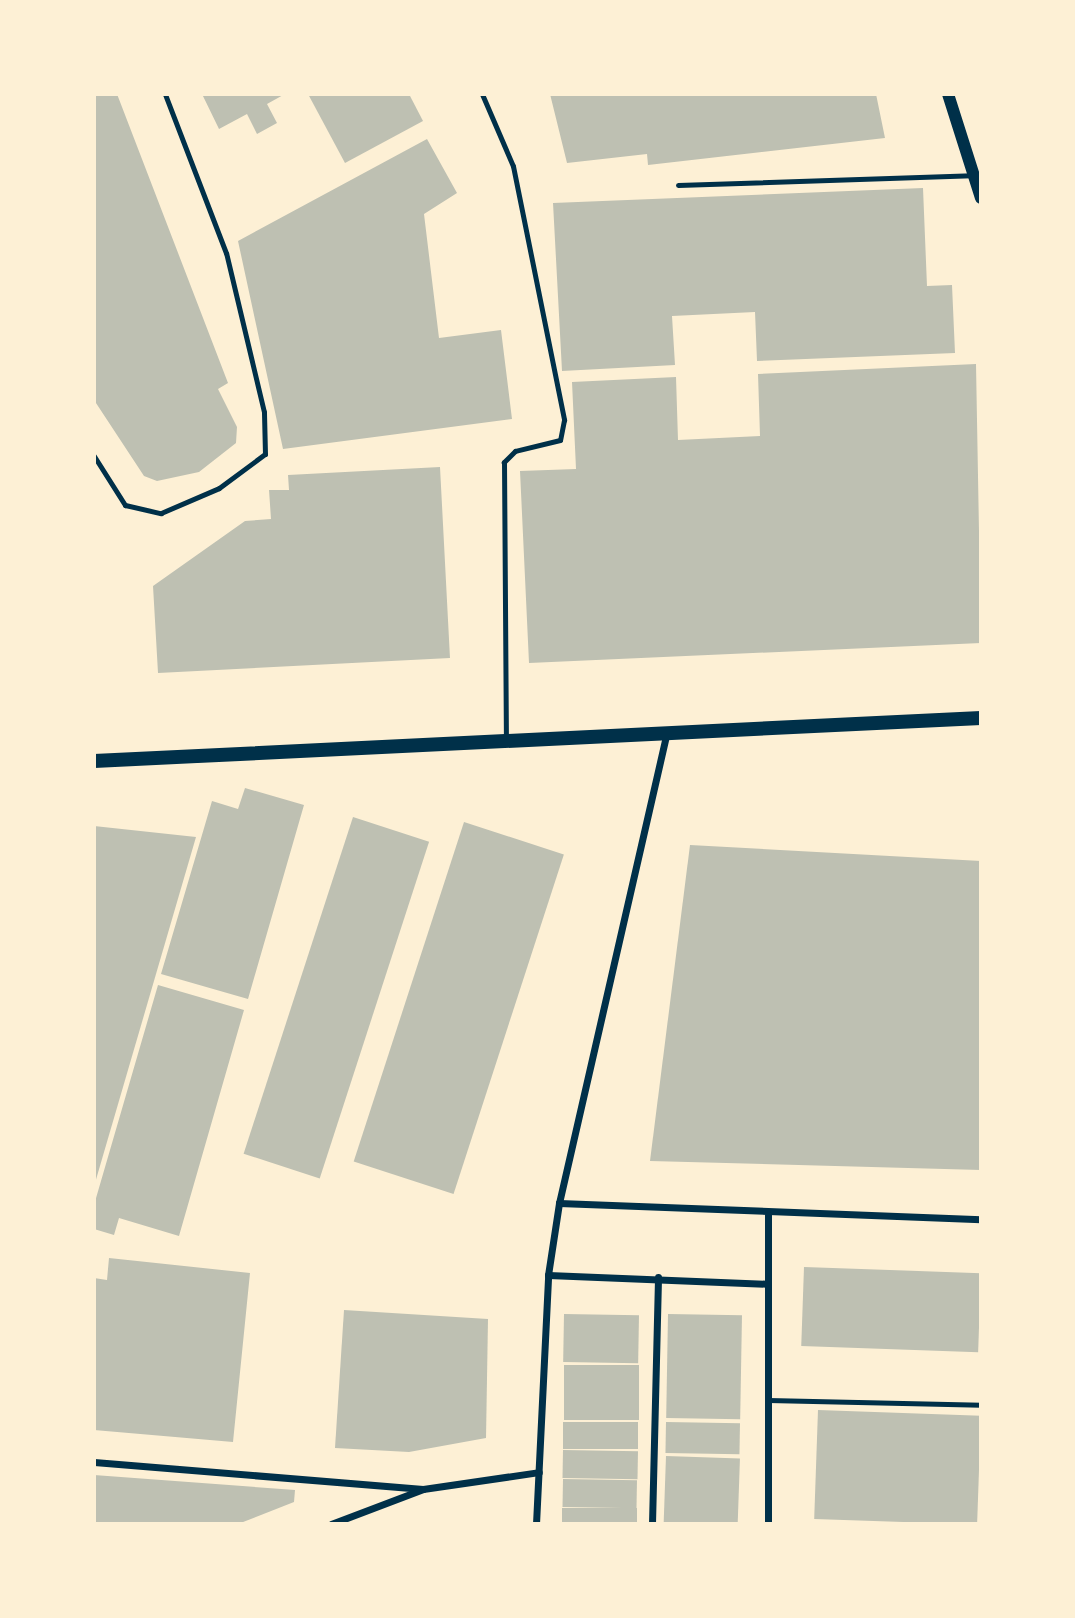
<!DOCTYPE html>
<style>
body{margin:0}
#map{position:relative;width:1075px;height:1618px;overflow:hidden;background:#fdf0d5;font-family:Arial,sans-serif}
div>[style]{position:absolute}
.building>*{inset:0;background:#bec0b2;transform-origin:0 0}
.service>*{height:5px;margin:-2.5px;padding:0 2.5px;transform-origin:2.5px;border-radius:2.5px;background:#003049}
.minor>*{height:7px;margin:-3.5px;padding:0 3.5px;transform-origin:3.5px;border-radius:3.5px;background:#003049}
.tertiary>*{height:12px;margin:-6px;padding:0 6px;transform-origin:6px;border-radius:6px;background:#003049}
.secondary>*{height:14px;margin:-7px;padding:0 7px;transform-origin:7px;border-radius:7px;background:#003049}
span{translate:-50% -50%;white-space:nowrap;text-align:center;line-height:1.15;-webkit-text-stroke:6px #fdf0d5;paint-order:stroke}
.frame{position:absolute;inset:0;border:96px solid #fdf0d5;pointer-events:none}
</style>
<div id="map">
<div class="building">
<div style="clip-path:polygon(94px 94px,117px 94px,228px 383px,218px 389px,237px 427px,236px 443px,199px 472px,157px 481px,144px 476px,94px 400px)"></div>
<div style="clip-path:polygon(202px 94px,285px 94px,267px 104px,277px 123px,257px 134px,247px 114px,219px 129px)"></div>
<div style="clip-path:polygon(308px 94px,409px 94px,423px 121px,345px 163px)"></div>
<div style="clip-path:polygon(550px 94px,876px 94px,885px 138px,648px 165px,647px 154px,567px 163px)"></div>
<div style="clip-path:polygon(427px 139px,457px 193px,424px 214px,439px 338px,501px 330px,512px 419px,283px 449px,238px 241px)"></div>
<div style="clip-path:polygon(923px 188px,927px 286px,952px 285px,955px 353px,757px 361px,755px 312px,672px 316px,675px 365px,562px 371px,553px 203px)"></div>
<div style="clip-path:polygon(976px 364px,981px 643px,529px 663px,520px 471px,576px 469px,572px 382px,676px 377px,678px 440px,760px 436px,758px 374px)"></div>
<div style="clip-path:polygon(440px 467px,450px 658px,158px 673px,153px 586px,245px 521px,271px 519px,269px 490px,289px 490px,288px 475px)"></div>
<div style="clip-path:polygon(245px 788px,304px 805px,248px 999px,161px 974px,212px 801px,238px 809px)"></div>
<div style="left:353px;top:817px;width:80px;height:354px;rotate:18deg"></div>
<div style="left:464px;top:822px;width:105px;height:357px;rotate:18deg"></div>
<div style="clip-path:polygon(94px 826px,196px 837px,95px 1183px,94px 1182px)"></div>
<div style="clip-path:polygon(690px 845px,981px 861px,981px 1170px,650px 1161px)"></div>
<div style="clip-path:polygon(158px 985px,244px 1010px,179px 1236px,119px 1218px,114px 1235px,94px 1229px,94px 1205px)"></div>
<div style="clip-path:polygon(109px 1258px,250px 1273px,233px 1442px,94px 1430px,94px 1278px,107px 1280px)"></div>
<div style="left:804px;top:1267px;width:177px;height:79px;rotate:2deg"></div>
<div style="clip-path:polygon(344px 1310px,488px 1319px,486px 1438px,409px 1452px,335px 1448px)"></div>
<div style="left:564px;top:1314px;width:75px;height:48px;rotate:1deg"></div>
<div style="left:668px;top:1314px;width:74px;height:104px;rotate:1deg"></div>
<div style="left:564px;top:1365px;width:75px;height:55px"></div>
<div style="left:818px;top:1410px;width:163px;height:109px;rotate:2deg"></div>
<div style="left:563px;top:1422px;width:75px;height:27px"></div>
<div style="left:666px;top:1422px;width:74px;height:31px;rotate:1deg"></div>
<div style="left:563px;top:1450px;width:75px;height:28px;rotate:1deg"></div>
<div style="left:666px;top:1456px;width:74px;height:68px;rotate:2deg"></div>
<div style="clip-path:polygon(94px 1475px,295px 1490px,294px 1502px,238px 1524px,94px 1524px)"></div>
<div style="left:563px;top:1479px;width:74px;height:28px;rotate:1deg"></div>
<div style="left:562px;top:1508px;width:75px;height:16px"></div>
</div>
<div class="service">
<div style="left:482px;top:94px;width:78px;rotate:66.7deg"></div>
<div style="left:513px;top:166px;width:259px;rotate:78.6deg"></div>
<div style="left:564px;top:420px;width:20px;rotate:101deg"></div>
<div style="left:560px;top:440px;width:46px;rotate:166.3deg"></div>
<div style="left:515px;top:451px;width:16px;rotate:135deg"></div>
<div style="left:504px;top:462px;width:276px;rotate:89.6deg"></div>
<div style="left:678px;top:185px;width:294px;rotate:-1.9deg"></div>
<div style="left:94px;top:456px;width:58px;rotate:57.7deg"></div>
<div style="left:125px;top:505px;width:37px;rotate:13deg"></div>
<div style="left:161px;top:513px;width:63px;rotate:-23.3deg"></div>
<div style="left:219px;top:488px;width:57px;rotate:-36.5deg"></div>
<div style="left:265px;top:454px;width:42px;rotate:-91.4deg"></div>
<div style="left:264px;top:412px;width:163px;rotate:-103.4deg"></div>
<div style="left:226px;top:253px;width:170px;rotate:-111deg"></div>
<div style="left:768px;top:1400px;width:213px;rotate:1.3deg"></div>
</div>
<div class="minor">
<div style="left:559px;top:1203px;width:422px;rotate:2.2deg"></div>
<div style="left:548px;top:1275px;width:220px;rotate:2.3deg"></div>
<div style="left:94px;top:1462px;width:330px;rotate:4.7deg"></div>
<div style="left:331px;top:1524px;width:98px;rotate:-20.8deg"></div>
<div style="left:423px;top:1489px;width:117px;rotate:-8.3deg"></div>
<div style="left:536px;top:1524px;width:249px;rotate:-87.2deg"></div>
<div style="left:548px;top:1275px;width:73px;rotate:-81.3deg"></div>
<div style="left:559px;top:1203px;width:479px;rotate:-77.1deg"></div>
<div style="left:652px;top:1524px;width:247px;rotate:-88.6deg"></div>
<div style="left:768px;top:1524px;width:309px;rotate:-90deg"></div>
</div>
<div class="tertiary">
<div style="left:948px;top:94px;width:109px;rotate:72.4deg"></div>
</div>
<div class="secondary">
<div style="left:94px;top:761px;width:888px;rotate:-2.78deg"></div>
</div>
<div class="frame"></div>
</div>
